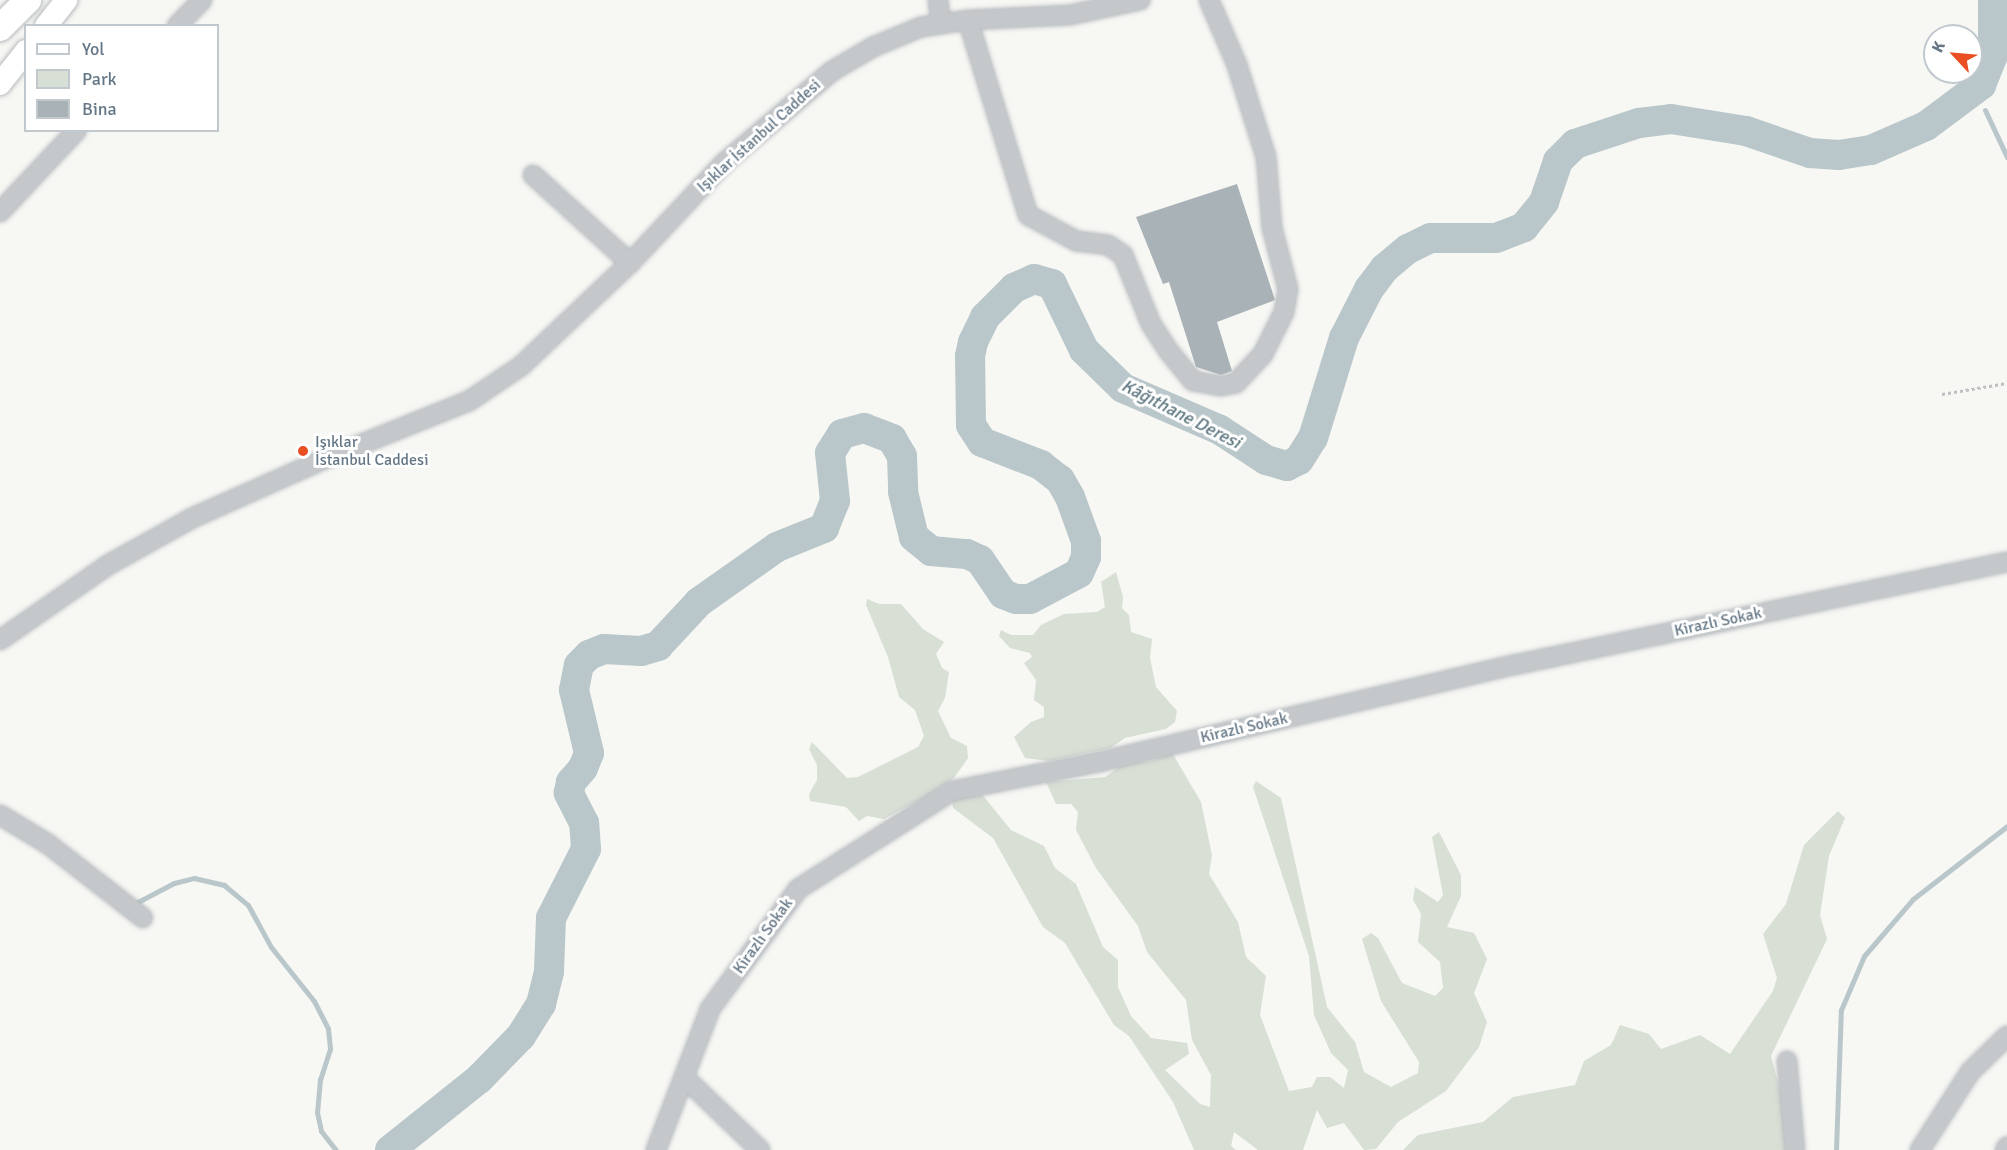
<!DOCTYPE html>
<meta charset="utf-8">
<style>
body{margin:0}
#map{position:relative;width:2007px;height:1150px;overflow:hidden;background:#f7f7f4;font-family:Signika,sans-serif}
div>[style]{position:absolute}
.green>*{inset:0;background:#d8dfd5}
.stream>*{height:5px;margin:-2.5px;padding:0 2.5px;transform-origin:2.5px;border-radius:2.5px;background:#bac7ca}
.river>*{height:30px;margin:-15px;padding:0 15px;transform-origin:15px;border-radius:15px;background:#bac7ca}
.building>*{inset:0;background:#a9b2b7}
.path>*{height:3px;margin-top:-1.5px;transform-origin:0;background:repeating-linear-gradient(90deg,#bec0c2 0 3px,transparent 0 6px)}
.roads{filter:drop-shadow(0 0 2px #b7bbbf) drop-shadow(0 0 2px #b7bbbf)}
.minor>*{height:18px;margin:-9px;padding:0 9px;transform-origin:9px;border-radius:9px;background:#c4c8cb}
.major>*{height:22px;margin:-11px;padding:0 11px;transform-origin:11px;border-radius:11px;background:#fff}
.highway>*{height:26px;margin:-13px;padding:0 13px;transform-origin:13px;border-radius:13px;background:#fff}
.dots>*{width:16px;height:16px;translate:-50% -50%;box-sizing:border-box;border:3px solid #fff;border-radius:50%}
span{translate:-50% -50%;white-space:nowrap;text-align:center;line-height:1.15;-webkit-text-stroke:6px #fff;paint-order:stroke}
.street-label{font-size:16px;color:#657786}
.poi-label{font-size:16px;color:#657786}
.left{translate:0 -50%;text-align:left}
.water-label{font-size:18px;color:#617982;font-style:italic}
.legend{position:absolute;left:24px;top:24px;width:195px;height:108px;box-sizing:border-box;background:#fff;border:2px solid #c1c9cf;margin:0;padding:8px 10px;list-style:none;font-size:18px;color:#657786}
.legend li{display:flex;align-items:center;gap:12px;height:30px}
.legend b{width:30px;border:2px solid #c1c9cf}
.north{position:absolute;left:1923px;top:24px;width:60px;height:60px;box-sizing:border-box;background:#fff;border:2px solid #c1c9cf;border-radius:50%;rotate:296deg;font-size:16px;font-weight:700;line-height:24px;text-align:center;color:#657786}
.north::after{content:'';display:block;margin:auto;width:21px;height:27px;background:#e94f22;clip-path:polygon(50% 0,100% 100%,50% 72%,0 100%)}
</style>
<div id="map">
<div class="green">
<div style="clip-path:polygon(1116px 572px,1123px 597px,1122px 608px,1129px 615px,1131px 632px,1152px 639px,1150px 658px,1156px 687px,1177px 711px,1175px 722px,1166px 729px,1125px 738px,1111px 748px,1049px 761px,1025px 758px,1014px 737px,1031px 722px,1044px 717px,1044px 707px,1034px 700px,1036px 680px,1024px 663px,1032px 657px,1030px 653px,1010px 648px,999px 636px,1001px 630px,1011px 635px,1033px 635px,1041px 625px,1064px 614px,1097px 612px,1105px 607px,1101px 582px)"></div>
<div style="clip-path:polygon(867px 599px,879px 604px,901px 604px,923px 629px,944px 642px,936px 654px,942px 668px,949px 672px,945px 698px,938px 711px,951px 738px,967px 746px,968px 758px,954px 778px,925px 797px,884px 819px,867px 816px,859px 821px,846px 807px,810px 801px,809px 794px,817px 780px,817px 765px,809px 749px,812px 742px,847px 778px,858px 777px,918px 747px,924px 736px,915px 710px,899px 697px,888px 657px,866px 605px)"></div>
<div style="clip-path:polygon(1171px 751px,1201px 802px,1212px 855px,1209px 874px,1238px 922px,1246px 957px,1266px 976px,1260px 1015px,1289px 1091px,1312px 1087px,1317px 1077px,1330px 1077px,1344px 1088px,1348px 1070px,1331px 1053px,1314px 1015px,1309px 956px,1253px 787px,1256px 781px,1281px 798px,1327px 1007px,1355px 1042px,1364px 1072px,1391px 1087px,1418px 1073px,1419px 1062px,1381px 1001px,1362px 939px,1371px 933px,1378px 938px,1402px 983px,1435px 996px,1443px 988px,1440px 962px,1418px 942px,1421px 914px,1413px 900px,1415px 887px,1438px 902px,1443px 895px,1432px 837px,1439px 832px,1461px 875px,1461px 896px,1447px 927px,1474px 933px,1487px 959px,1474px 993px,1487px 1022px,1479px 1047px,1446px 1091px,1398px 1122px,1376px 1149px,1364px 1150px,1344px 1123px,1327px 1128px,1317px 1110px,1303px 1150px,1258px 1150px,1234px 1132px,1231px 1146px,1236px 1150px,1194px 1150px,1173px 1102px,1129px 1036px,1114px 1025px,1065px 943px,1043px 927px,993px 838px,953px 808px,952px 797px,981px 793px,1011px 830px,1044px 846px,1055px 868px,1076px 884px,1103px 947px,1118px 960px,1118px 987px,1131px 1016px,1151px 1038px,1187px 1043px,1189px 1054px,1165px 1070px,1200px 1104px,1210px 1107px,1211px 1075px,1192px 1040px,1186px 1000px,1147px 952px,1138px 926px,1096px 868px,1076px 830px,1078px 812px,1071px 804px,1056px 804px,1046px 782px,1105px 777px,1123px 764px,1152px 761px)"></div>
<div style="clip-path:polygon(1838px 811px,1845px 818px,1829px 856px,1820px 915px,1827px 939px,1771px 1056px,1781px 1094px,1787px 1150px,1403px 1150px,1418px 1135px,1483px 1122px,1513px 1097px,1575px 1085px,1584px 1061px,1611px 1045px,1620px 1025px,1649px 1034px,1661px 1049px,1700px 1035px,1730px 1054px,1773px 991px,1777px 978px,1763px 934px,1786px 904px,1804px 845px)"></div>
</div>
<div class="stream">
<div style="left:1985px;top:110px;width:52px;rotate:64.9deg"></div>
<div style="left:134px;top:904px;width:45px;rotate:-27.7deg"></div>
<div style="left:174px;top:883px;width:21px;rotate:-14deg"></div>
<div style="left:194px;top:878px;width:31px;rotate:13deg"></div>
<div style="left:224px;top:885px;width:31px;rotate:40deg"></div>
<div style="left:248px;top:905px;width:48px;rotate:61.3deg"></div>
<div style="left:271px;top:947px;width:69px;rotate:51.5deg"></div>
<div style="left:314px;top:1001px;width:31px;rotate:63deg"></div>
<div style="left:328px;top:1029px;width:20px;rotate:84deg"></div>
<div style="left:330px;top:1049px;width:32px;rotate:108deg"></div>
<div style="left:320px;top:1079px;width:33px;rotate:95deg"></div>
<div style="left:317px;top:1112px;width:19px;rotate:78deg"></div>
<div style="left:321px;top:1131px;width:24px;rotate:52deg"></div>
<div style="left:1836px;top:1150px;width:140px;rotate:-88deg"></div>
<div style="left:1841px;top:1010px;width:59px;rotate:-66.9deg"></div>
<div style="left:1864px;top:956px;width:75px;rotate:-49.3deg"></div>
<div style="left:1913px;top:899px;width:119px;rotate:-37.8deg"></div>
</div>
<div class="river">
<div style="left:390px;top:1150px;width:114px;rotate:-38.6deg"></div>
<div style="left:479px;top:1079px;width:60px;rotate:-45.7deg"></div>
<div style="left:521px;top:1036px;width:38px;rotate:-58deg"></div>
<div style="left:541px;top:1004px;width:33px;rotate:-76deg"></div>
<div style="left:549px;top:972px;width:54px;rotate:-87.9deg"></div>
<div style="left:551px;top:918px;width:77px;rotate:-63.1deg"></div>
<div style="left:586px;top:849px;width:26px;rotate:-94deg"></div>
<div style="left:584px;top:823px;width:34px;rotate:-117deg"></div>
<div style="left:569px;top:793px;width:11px;rotate:-80deg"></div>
<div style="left:571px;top:782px;width:18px;rotate:-49deg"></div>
<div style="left:583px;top:768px;width:16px;rotate:-68deg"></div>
<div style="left:589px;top:753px;width:65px;rotate:-103.4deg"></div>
<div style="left:574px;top:690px;width:25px;rotate:-79deg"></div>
<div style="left:579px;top:665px;width:14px;rotate:-45deg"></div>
<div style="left:589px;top:655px;width:16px;rotate:-22deg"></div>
<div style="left:604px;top:649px;width:37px;rotate:3deg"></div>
<div style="left:641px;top:651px;width:18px;rotate:-16deg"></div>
<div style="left:658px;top:646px;width:60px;rotate:-47deg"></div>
<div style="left:699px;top:602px;width:95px;rotate:-35.2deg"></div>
<div style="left:777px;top:547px;width:51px;rotate:-22deg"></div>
<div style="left:824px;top:528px;width:29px;rotate:-68deg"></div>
<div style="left:835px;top:501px;width:48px;rotate:-95.9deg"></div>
<div style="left:830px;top:453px;width:22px;rotate:-58deg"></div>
<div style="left:842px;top:434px;width:23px;rotate:-15deg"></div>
<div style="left:864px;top:428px;width:30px;rotate:21deg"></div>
<div style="left:892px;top:439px;width:20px;rotate:60deg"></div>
<div style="left:902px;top:456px;width:36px;rotate:88deg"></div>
<div style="left:903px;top:492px;width:46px;rotate:76.3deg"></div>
<div style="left:914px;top:537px;width:22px;rotate:39deg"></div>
<div style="left:931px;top:551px;width:36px;rotate:5deg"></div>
<div style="left:967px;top:554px;width:14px;rotate:25deg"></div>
<div style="left:980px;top:560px;width:41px;rotate:55.9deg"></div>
<div style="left:1003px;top:594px;width:14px;rotate:21deg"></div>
<div style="left:1016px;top:599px;width:14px"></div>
<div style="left:1030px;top:599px;width:55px;rotate:-28deg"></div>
<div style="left:1079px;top:573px;width:17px;rotate:-66deg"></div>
<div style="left:1086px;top:557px;width:16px;rotate:-90deg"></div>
<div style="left:1086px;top:541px;width:47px;rotate:-110deg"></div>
<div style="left:1070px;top:497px;width:20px;rotate:-120deg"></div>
<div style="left:1060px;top:480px;width:24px;rotate:-142deg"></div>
<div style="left:1041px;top:465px;width:63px;rotate:-158.7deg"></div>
<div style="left:982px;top:442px;width:20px;rotate:-123deg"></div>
<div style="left:971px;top:425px;width:69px;rotate:-90.8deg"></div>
<div style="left:970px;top:356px;width:14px;rotate:-78deg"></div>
<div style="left:973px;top:342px;width:28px;rotate:-64deg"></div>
<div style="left:985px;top:317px;width:41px;rotate:-45deg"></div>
<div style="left:1014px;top:288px;width:22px;rotate:-24deg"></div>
<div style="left:1034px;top:279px;width:19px;rotate:16deg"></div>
<div style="left:1052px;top:284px;width:73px;rotate:64.1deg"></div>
<div style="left:1084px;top:350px;width:54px;rotate:44.3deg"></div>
<div style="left:1123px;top:388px;width:106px;rotate:23.4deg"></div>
<div style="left:1220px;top:430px;width:55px;rotate:33.1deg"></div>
<div style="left:1266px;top:460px;width:22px;rotate:16deg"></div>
<div style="left:1287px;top:466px;width:13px;rotate:-27deg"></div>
<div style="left:1299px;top:460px;width:26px;rotate:-58deg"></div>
<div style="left:1313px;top:438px;width:105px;rotate:-72.8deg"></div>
<div style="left:1344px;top:338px;width:55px;rotate:-63deg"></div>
<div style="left:1369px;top:289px;width:26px;rotate:-53deg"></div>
<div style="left:1385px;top:268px;width:30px;rotate:-40deg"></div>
<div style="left:1408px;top:249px;width:25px;rotate:-26deg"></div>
<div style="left:1431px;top:238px;width:65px"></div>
<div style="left:1496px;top:238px;width:30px;rotate:-21deg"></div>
<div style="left:1524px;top:227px;width:32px;rotate:-51deg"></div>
<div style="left:1544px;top:202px;width:43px;rotate:-71.1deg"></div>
<div style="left:1558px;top:161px;width:24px;rotate:-45deg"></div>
<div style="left:1575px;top:144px;width:67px;rotate:-18.2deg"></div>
<div style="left:1639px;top:123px;width:32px;rotate:-7deg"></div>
<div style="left:1671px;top:119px;width:76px;rotate:9.1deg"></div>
<div style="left:1746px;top:131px;width:68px;rotate:19deg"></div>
<div style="left:1810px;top:153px;width:29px;rotate:4deg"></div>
<div style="left:1839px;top:155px;width:32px;rotate:-9deg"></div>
<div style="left:1871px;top:150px;width:60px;rotate:-23.6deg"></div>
<div style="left:1926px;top:126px;width:69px;rotate:-36.7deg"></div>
<div style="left:1981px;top:85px;width:32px;rotate:-68deg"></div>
<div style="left:1993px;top:55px;width:55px;rotate:-90deg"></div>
</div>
<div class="building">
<div style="clip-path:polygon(1237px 184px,1275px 300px,1217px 322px,1232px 371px,1221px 375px,1196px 367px,1169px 282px,1163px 284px,1136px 217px)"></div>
</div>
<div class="path">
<div style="left:1942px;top:394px;width:66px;rotate:-9.6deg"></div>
</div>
<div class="roads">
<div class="minor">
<div style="left:938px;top:0;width:24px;rotate:83deg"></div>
<div style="left:968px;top:20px;width:204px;rotate:72.9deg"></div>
<div style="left:1028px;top:215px;width:55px;rotate:28.4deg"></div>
<div style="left:1076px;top:241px;width:32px;rotate:7deg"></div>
<div style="left:1108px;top:245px;width:18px;rotate:34deg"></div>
<div style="left:1123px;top:255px;width:74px;rotate:67.9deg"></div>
<div style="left:1151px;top:324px;width:30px;rotate:57deg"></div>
<div style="left:1167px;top:349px;width:41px;rotate:50.9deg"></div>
<div style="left:1193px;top:381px;width:28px;rotate:10deg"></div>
<div style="left:1221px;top:386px;width:15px;rotate:-11deg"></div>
<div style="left:1236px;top:383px;width:40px;rotate:-47deg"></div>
<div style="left:1263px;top:354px;width:47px;rotate:-63.4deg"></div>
<div style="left:1284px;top:312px;width:23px;rotate:-80deg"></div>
<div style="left:1288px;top:289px;width:63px;rotate:-104.7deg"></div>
<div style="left:1272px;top:228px;width:71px;rotate:-94.8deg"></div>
<div style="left:1266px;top:157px;width:96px;rotate:-107.5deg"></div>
<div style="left:1237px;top:65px;width:71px;rotate:-113.3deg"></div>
<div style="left:177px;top:26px;width:36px;rotate:-46deg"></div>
<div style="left:533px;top:175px;width:131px;rotate:42.2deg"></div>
<div style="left:0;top:212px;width:112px;rotate:-46.8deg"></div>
<div style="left:0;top:640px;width:131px;rotate:-34.8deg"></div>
<div style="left:108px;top:565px;width:96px;rotate:-29.2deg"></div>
<div style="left:192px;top:518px;width:148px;rotate:-24deg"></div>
<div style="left:327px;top:458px;width:153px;rotate:-21.9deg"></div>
<div style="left:469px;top:401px;width:63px;rotate:-33.9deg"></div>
<div style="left:521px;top:366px;width:150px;rotate:-43.4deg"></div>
<div style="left:630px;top:263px;width:137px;rotate:-46.8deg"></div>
<div style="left:724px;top:163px;width:142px;rotate:-40.4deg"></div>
<div style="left:832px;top:71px;width:48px;rotate:-30.3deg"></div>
<div style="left:873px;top:47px;width:52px;rotate:-22.6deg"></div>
<div style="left:921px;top:27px;width:48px;rotate:-8.5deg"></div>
<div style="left:968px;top:20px;width:102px;rotate:-2.8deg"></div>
<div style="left:1070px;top:15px;width:72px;rotate:-12.1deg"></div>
<div style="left:0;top:815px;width:56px;rotate:31.1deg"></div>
<div style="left:48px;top:844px;width:120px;rotate:37.9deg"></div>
<div style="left:1787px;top:1061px;width:89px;rotate:84.9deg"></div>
<div style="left:685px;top:1078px;width:104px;rotate:43.8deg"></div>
<div style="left:656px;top:1150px;width:151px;rotate:-69deg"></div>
<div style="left:710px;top:1009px;width:149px;rotate:-53.7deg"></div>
<div style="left:798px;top:889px;width:183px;rotate:-32.5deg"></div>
<div style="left:952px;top:791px;width:150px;rotate:-11.2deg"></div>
<div style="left:1099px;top:762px;width:426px;rotate:-13.2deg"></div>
<div style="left:1514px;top:665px;width:504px;rotate:-11.8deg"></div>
<div style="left:1920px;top:1150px;width:93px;rotate:-57.3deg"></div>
<div style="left:1970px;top:1072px;width:52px;rotate:-44.2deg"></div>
<div style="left:2005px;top:1150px;width:4px;rotate:-56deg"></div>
</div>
<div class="major">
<div style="left:46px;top:26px;width:33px;rotate:-52deg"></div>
<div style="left:0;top:84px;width:42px;rotate:-51.8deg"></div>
</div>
<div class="highway">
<div style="left:0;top:28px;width:40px;rotate:-45deg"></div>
</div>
</div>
<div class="dots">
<div style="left:303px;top:451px;background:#e94f22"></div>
</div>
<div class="street-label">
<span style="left:759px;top:136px;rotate:-42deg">Işıklar İstanbul Caddesi</span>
<span style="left:1718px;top:622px;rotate:-12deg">Kirazlı Sokak</span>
<span style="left:1244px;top:728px;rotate:-13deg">Kirazlı Sokak</span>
<span style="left:763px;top:936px;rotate:-54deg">Kirazlı Sokak</span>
</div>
<div class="poi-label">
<span class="left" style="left:315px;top:451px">Işıklar<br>İstanbul Caddesi</span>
</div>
<div class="water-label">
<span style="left:1181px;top:414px;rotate:27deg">Kâğıthane Deresi</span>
</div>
<ul class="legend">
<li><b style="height:8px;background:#fff"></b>Yol</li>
<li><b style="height:16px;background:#d8dfd5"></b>Park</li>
<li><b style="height:16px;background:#a9b2b7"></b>Bina</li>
</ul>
<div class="north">K</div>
</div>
